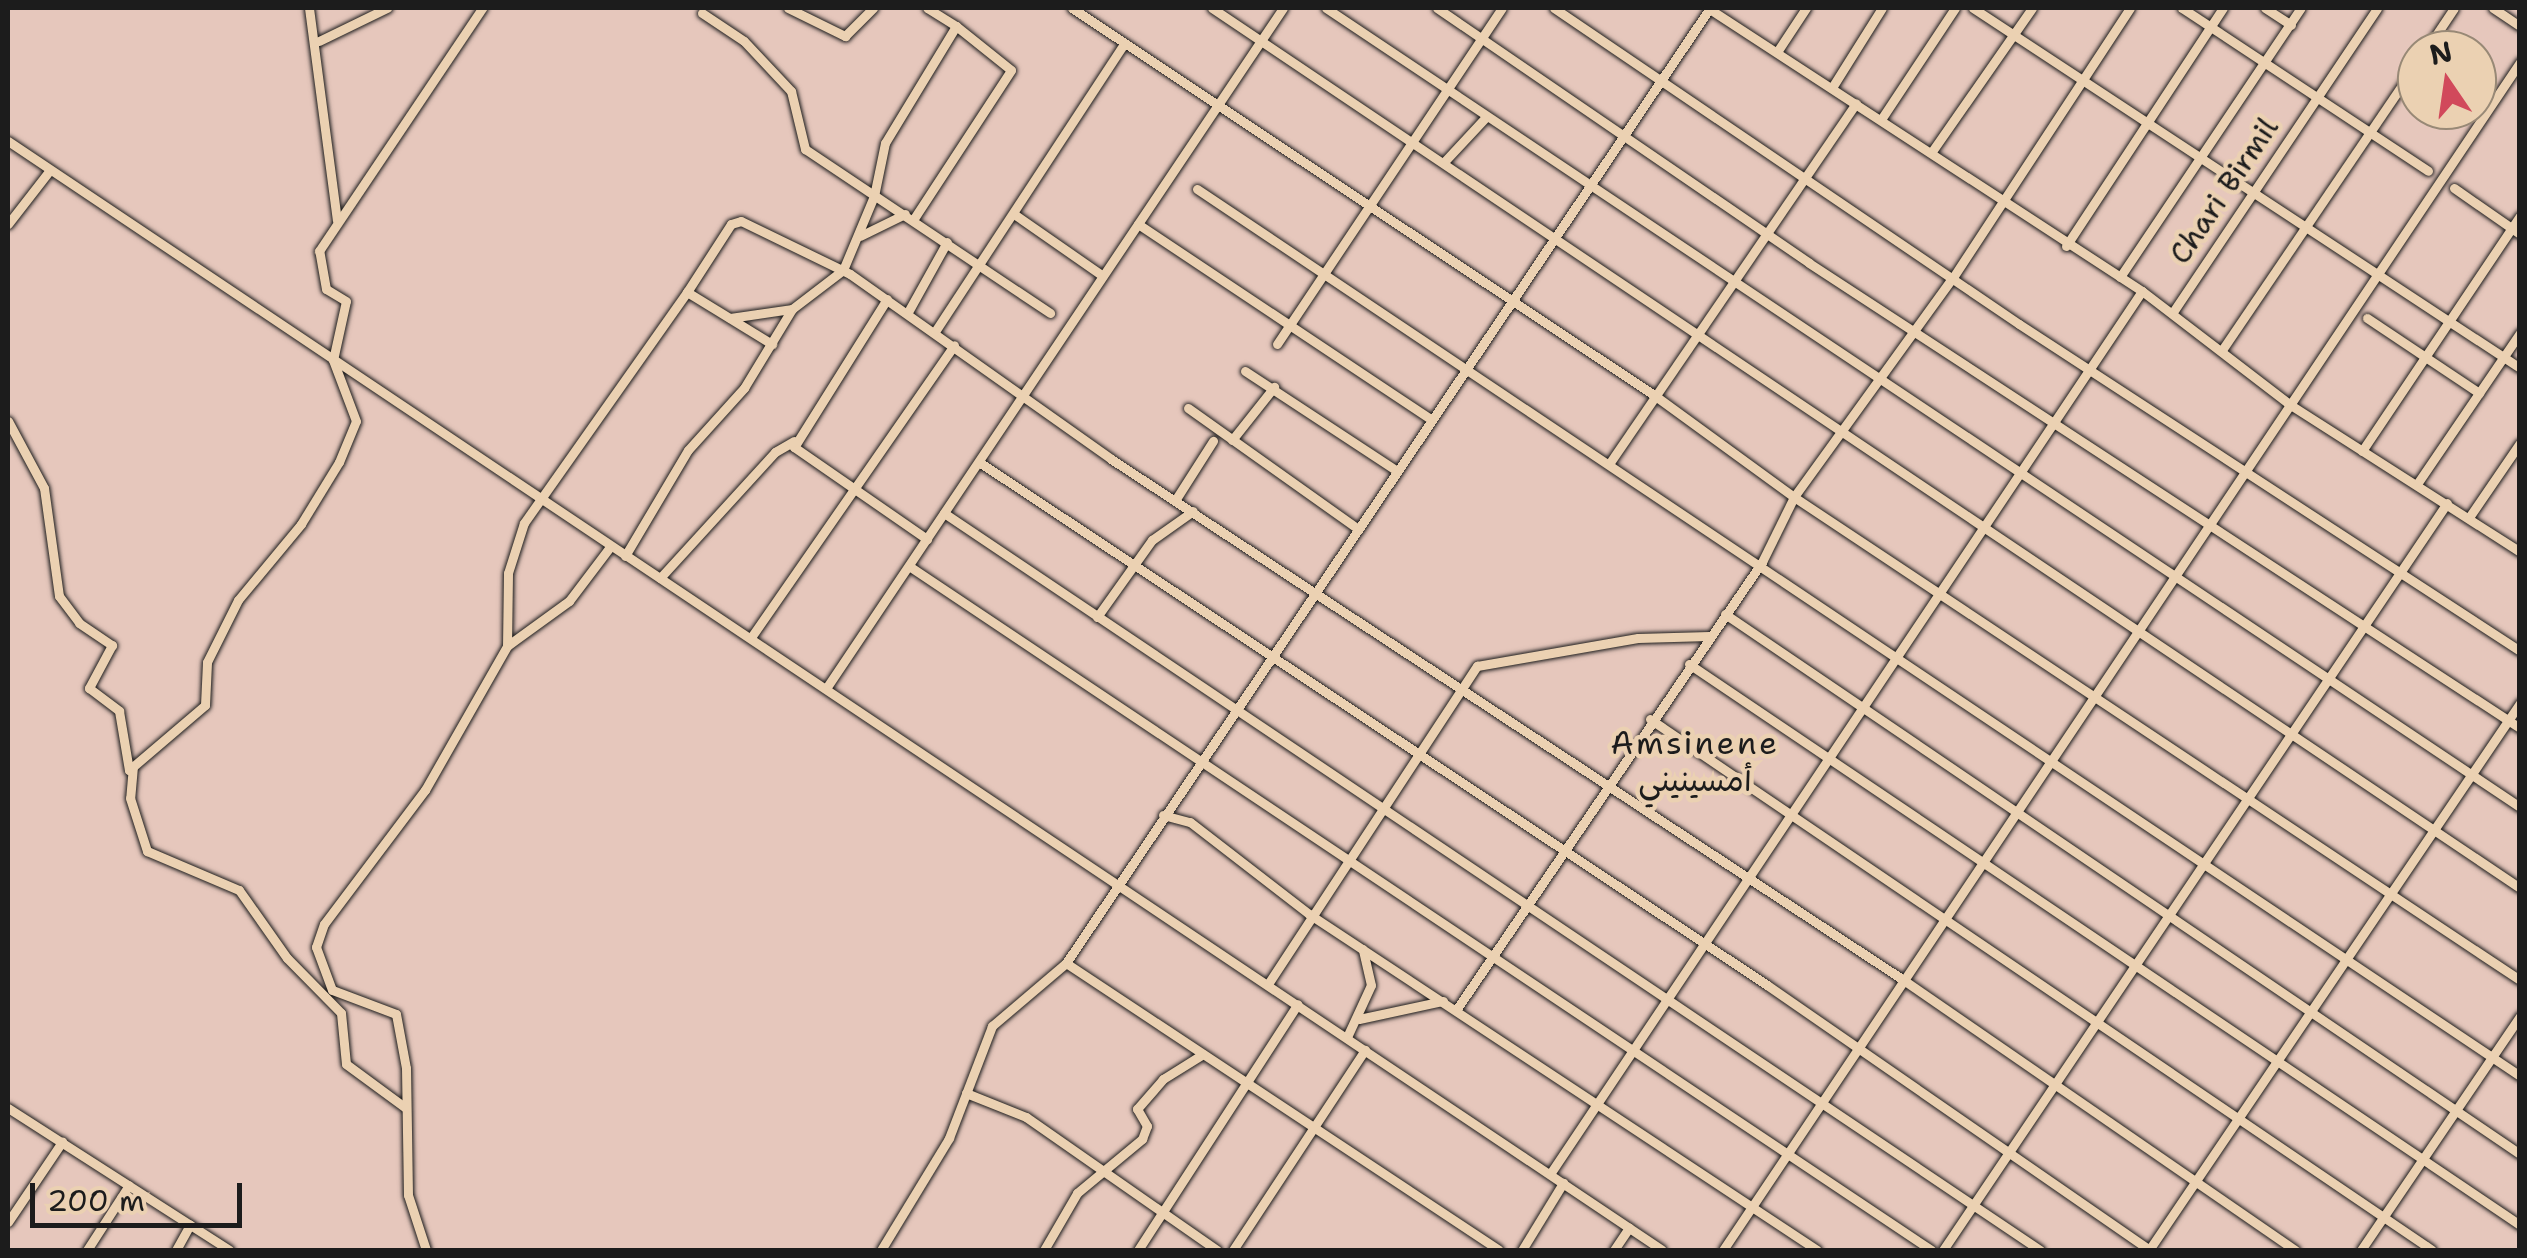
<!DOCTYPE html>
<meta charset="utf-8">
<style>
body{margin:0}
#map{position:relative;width:2527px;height:1258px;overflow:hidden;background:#e6c7bc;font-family:"Shantell Sans","Playpen Sans Arabic",sans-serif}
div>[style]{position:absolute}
.roads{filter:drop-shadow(0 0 2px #1c1c1c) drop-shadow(0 0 2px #1c1c1c)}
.minor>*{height:9px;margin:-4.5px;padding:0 4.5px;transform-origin:4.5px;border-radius:4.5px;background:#ebd1b2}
span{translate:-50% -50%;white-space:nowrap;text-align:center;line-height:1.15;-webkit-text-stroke:9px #ebd1b2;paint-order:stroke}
.street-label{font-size:30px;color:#1c1c1c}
.neighbourhood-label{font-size:32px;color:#1c1c1c;letter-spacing:2.5px}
.frame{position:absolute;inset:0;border:10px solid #1c1c1c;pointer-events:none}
.north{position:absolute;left:2397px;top:30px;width:100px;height:100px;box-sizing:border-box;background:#ebd1b2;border:2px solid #988976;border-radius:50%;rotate:347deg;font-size:28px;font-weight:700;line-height:40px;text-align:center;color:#1c1c1c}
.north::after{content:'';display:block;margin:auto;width:35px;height:45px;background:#d1495b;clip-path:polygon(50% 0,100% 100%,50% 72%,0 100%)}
.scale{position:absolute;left:30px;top:1183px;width:212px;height:45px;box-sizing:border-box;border:5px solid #1c1c1c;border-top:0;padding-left:12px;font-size:30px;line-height:35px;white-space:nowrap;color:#1c1c1c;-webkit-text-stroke:8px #ebd1b2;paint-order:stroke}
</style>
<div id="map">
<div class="roads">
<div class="minor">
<div style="left:309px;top:8px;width:214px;rotate:82.5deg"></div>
<div style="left:788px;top:8px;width:64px;rotate:26.2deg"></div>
<div style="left:845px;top:36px;width:40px;rotate:-45deg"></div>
<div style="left:1072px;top:8px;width:699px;rotate:33.62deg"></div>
<div style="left:1654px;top:395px;width:173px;rotate:36.1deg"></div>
<div style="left:1794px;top:497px;width:72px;rotate:116.2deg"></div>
<div style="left:1762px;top:562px;width:543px;rotate:124.33deg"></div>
<div style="left:1212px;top:8px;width:1576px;rotate:33.93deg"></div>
<div style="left:1326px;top:8px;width:1437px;rotate:33.79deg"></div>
<div style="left:1437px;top:8px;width:451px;rotate:34.4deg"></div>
<div style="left:1809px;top:263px;width:850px;rotate:33.19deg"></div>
<div style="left:1554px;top:8px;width:562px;rotate:34.2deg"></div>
<div style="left:2019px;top:324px;width:598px;rotate:33.13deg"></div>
<div style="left:1708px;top:8px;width:518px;rotate:33.11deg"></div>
<div style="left:2142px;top:291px;width:185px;rotate:37.5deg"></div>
<div style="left:2289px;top:404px;width:274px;rotate:32.6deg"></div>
<div style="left:1973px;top:8px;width:655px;rotate:33.35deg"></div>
<div style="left:2130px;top:8px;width:322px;rotate:123.3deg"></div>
<div style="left:1953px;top:277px;width:271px;rotate:125.9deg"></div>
<div style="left:1794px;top:497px;width:872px;rotate:33.64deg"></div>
<div style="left:2182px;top:8px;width:295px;rotate:33.5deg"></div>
<div style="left:2265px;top:8px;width:31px;rotate:33deg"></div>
<div style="left:2493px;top:8px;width:32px;rotate:34deg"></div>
<div style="left:702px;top:13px;width:50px;rotate:33.7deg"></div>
<div style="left:744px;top:41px;width:69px;rotate:46.8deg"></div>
<div style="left:791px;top:91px;width:60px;rotate:76.4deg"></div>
<div style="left:805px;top:149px;width:295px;rotate:33.8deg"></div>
<div style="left:319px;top:41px;width:76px;rotate:-25.9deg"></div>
<div style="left:2426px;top:50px;width:50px;rotate:-56.3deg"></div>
<div style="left:1777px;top:52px;width:53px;rotate:-56.6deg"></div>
<div style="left:1833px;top:86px;width:92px;rotate:-57.9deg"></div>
<div style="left:1882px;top:118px;width:132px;rotate:-56.4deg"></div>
<div style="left:8px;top:141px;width:1991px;rotate:33.84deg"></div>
<div style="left:1933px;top:150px;width:173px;rotate:-55.1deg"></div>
<div style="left:1444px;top:162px;width:60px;rotate:-47deg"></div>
<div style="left:2454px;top:188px;width:80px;rotate:34.9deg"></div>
<div style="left:1197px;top:189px;width:1593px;rotate:33.84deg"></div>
<div style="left:1014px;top:214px;width:108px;rotate:34.9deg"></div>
<div style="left:913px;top:220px;width:179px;rotate:-56.8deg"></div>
<div style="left:1011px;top:70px;width:70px;rotate:-141.3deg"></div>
<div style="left:8px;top:224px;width:68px;rotate:-52.1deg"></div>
<div style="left:1138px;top:224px;width:353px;rotate:33.7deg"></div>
<div style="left:860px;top:236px;width:50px;rotate:-26.1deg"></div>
<div style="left:2066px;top:246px;width:285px;rotate:-56.6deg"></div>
<div style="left:2120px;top:277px;width:324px;rotate:-56.1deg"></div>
<div style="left:687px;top:292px;width:81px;rotate:-57.1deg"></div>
<div style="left:731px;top:224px;width:10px;rotate:-17deg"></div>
<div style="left:741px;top:221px;width:121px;rotate:25.9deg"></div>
<div style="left:850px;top:274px;width:320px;rotate:35.3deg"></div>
<div style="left:1111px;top:459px;width:950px;rotate:33.32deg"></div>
<div style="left:1905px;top:981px;width:474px;rotate:34.6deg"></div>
<div style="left:887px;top:299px;width:175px;rotate:122.1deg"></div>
<div style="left:794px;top:447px;width:162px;rotate:34.7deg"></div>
<div style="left:908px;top:312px;width:80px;rotate:-60.9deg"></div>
<div style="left:2173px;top:312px;width:366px;rotate:-56.1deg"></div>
<div style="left:730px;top:318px;width:63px;rotate:-8.3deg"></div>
<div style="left:2367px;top:318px;width:135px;rotate:33.8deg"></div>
<div style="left:936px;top:330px;width:342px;rotate:-56.7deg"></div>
<div style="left:1277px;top:344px;width:404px;rotate:-56.2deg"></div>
<div style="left:2222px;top:350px;width:347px;rotate:-55.8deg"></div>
<div style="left:1245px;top:371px;width:182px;rotate:33.3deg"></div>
<div style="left:1188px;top:408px;width:209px;rotate:35.4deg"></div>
<div style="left:8px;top:421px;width:76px;rotate:61.8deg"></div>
<div style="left:44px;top:488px;width:109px;rotate:82.1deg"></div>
<div style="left:59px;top:596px;width:34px;rotate:53deg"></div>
<div style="left:79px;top:623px;width:40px;rotate:34deg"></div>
<div style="left:112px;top:645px;width:49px;rotate:118.1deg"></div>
<div style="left:89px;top:688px;width:38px;rotate:37deg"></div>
<div style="left:119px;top:711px;width:60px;rotate:80.4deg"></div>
<div style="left:1232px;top:440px;width:68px;rotate:-51.6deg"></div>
<div style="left:2362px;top:451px;width:283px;rotate:-56.1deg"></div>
<div style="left:979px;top:462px;width:946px;rotate:33.57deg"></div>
<div style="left:1767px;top:985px;width:465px;rotate:34.7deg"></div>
<div style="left:1609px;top:464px;width:437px;rotate:-55.6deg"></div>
<div style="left:2417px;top:484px;width:183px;rotate:-55.7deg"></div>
<div style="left:1176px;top:499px;width:69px;rotate:-57.5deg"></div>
<div style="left:944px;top:513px;width:1321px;rotate:33.92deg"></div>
<div style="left:2470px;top:516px;width:88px;rotate:-55.6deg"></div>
<div style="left:625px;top:556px;width:123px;rotate:-59.3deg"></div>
<div style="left:688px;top:450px;width:84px;rotate:-47.9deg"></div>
<div style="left:744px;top:388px;width:92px;rotate:-58.7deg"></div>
<div style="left:792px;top:309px;width:64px;rotate:-37.4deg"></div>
<div style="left:843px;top:270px;width:80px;rotate:-67.3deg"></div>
<div style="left:874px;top:196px;width:54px;rotate:-78.3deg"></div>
<div style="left:885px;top:143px;width:137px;rotate:-58.7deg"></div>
<div style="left:956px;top:26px;width:34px;rotate:-148deg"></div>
<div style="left:909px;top:566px;width:1230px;rotate:33.79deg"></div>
<div style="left:660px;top:578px;width:171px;rotate:-47.6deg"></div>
<div style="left:775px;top:452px;width:22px;rotate:-30deg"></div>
<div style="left:1725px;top:614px;width:961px;rotate:34.19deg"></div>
<div style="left:1097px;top:617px;width:95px;rotate:-54.5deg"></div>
<div style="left:1152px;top:540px;width:50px;rotate:-35.3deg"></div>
<div style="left:752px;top:636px;width:354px;rotate:-55.2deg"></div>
<div style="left:507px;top:646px;width:77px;rotate:-36deg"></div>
<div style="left:569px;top:601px;width:68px;rotate:-52.8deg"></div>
<div style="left:1689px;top:664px;width:1003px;rotate:34.02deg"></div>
<div style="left:827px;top:687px;width:818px;rotate:-56.12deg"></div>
<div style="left:1650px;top:719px;width:945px;rotate:34.18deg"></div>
<div style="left:133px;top:766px;width:32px;rotate:95deg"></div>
<div style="left:130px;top:798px;width:56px;rotate:72.2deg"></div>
<div style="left:147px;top:851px;width:100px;rotate:23deg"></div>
<div style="left:239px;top:890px;width:83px;rotate:54.8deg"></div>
<div style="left:287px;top:958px;width:77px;rotate:45.5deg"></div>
<div style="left:341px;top:1013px;width:51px;rotate:84.4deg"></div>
<div style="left:346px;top:1064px;width:74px;rotate:36.3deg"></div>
<div style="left:129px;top:770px;width:100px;rotate:-40.5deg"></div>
<div style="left:205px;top:705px;width:43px;rotate:-87.3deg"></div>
<div style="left:207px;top:662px;width:69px;rotate:-63.4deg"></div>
<div style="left:238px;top:600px;width:99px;rotate:-50.3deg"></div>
<div style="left:301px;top:524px;width:73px;rotate:-58.5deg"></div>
<div style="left:339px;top:462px;width:44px;rotate:-67.5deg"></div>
<div style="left:356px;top:421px;width:65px;rotate:-110.7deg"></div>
<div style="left:333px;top:360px;width:60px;rotate:-77.6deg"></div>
<div style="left:346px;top:301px;width:23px;rotate:-149deg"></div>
<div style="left:326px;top:289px;width:39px;rotate:-100deg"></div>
<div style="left:319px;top:251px;width:293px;rotate:-56.1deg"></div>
<div style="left:1163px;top:815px;width:28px;rotate:15deg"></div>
<div style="left:1190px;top:822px;width:150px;rotate:37.7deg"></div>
<div style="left:1309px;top:914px;width:609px;rotate:33.48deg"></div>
<div style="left:1066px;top:963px;width:519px;rotate:33.54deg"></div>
<div style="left:1268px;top:984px;width:381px;rotate:-56.7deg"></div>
<div style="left:1477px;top:666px;width:163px;rotate:-9.9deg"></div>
<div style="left:1638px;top:638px;width:71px;rotate:-1.6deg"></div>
<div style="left:1359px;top:1019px;width:86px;rotate:-12.1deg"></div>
<div style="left:1347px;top:1037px;width:57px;rotate:-65.2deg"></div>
<div style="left:1371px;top:985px;width:37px;rotate:-103deg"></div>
<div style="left:966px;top:1093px;width:65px;rotate:21.8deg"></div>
<div style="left:1026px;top:1117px;width:233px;rotate:34.9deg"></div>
<div style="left:8px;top:1108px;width:263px;rotate:32.7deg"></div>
<div style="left:1550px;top:1174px;width:1063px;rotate:-56.16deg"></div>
<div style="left:8px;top:1222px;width:97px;rotate:-56deg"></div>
<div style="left:87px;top:1250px;width:77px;rotate:-57.1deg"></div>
<div style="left:176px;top:1250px;width:29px;rotate:-61deg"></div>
<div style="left:426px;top:1250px;width:58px;rotate:-108.1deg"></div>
<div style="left:408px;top:1195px;width:127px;rotate:-90.9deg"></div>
<div style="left:406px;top:1068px;width:55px;rotate:-100.5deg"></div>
<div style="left:396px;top:1014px;width:68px;rotate:-159.4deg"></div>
<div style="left:332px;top:990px;width:46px;rotate:-110.4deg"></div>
<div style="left:316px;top:947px;width:24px;rotate:-71deg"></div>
<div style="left:324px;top:924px;width:168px;rotate:-53deg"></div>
<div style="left:425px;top:790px;width:166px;rotate:-60.3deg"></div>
<div style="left:507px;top:646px;width:73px;rotate:-89.2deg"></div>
<div style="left:508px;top:573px;width:52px;rotate:-72.3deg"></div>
<div style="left:524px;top:523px;width:283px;rotate:-54.8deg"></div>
<div style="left:687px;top:292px;width:100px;rotate:31.5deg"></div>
<div style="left:881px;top:1250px;width:131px;rotate:-58.7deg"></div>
<div style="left:949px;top:1138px;width:120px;rotate:-69deg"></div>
<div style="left:992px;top:1026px;width:97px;rotate:-40.4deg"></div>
<div style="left:1066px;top:963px;width:1152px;rotate:-56.01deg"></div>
<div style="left:1044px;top:1250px;width:66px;rotate:-59.9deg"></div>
<div style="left:1077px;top:1193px;width:85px;rotate:-39.7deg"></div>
<div style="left:1142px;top:1139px;width:14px;rotate:-69deg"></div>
<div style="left:1147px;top:1126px;width:20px;rotate:-120deg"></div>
<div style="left:1137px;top:1109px;width:40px;rotate:-49deg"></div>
<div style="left:1163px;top:1079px;width:47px;rotate:-32deg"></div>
<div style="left:1138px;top:1250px;width:293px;rotate:-57deg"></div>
<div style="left:1233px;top:1250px;width:240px;rotate:-56.6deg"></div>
<div style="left:1522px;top:1250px;width:79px;rotate:-58.5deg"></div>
<div style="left:1614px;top:1250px;width:27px;rotate:-56deg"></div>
<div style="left:1723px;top:1250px;width:1431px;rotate:-56.14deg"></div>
<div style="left:1943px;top:1250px;width:901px;rotate:-55.99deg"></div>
<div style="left:2149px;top:1250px;width:661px;rotate:-55.85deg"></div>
<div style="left:2361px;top:1250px;width:283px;rotate:-55.8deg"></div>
</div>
</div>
<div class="street-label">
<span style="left:2224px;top:191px;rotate:-56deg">Chari Birmil</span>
</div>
<div class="neighbourhood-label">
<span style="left:1695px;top:762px">Amsinene<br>أمسينيني</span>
</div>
<div class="frame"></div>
<div class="north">N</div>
<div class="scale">200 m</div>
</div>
